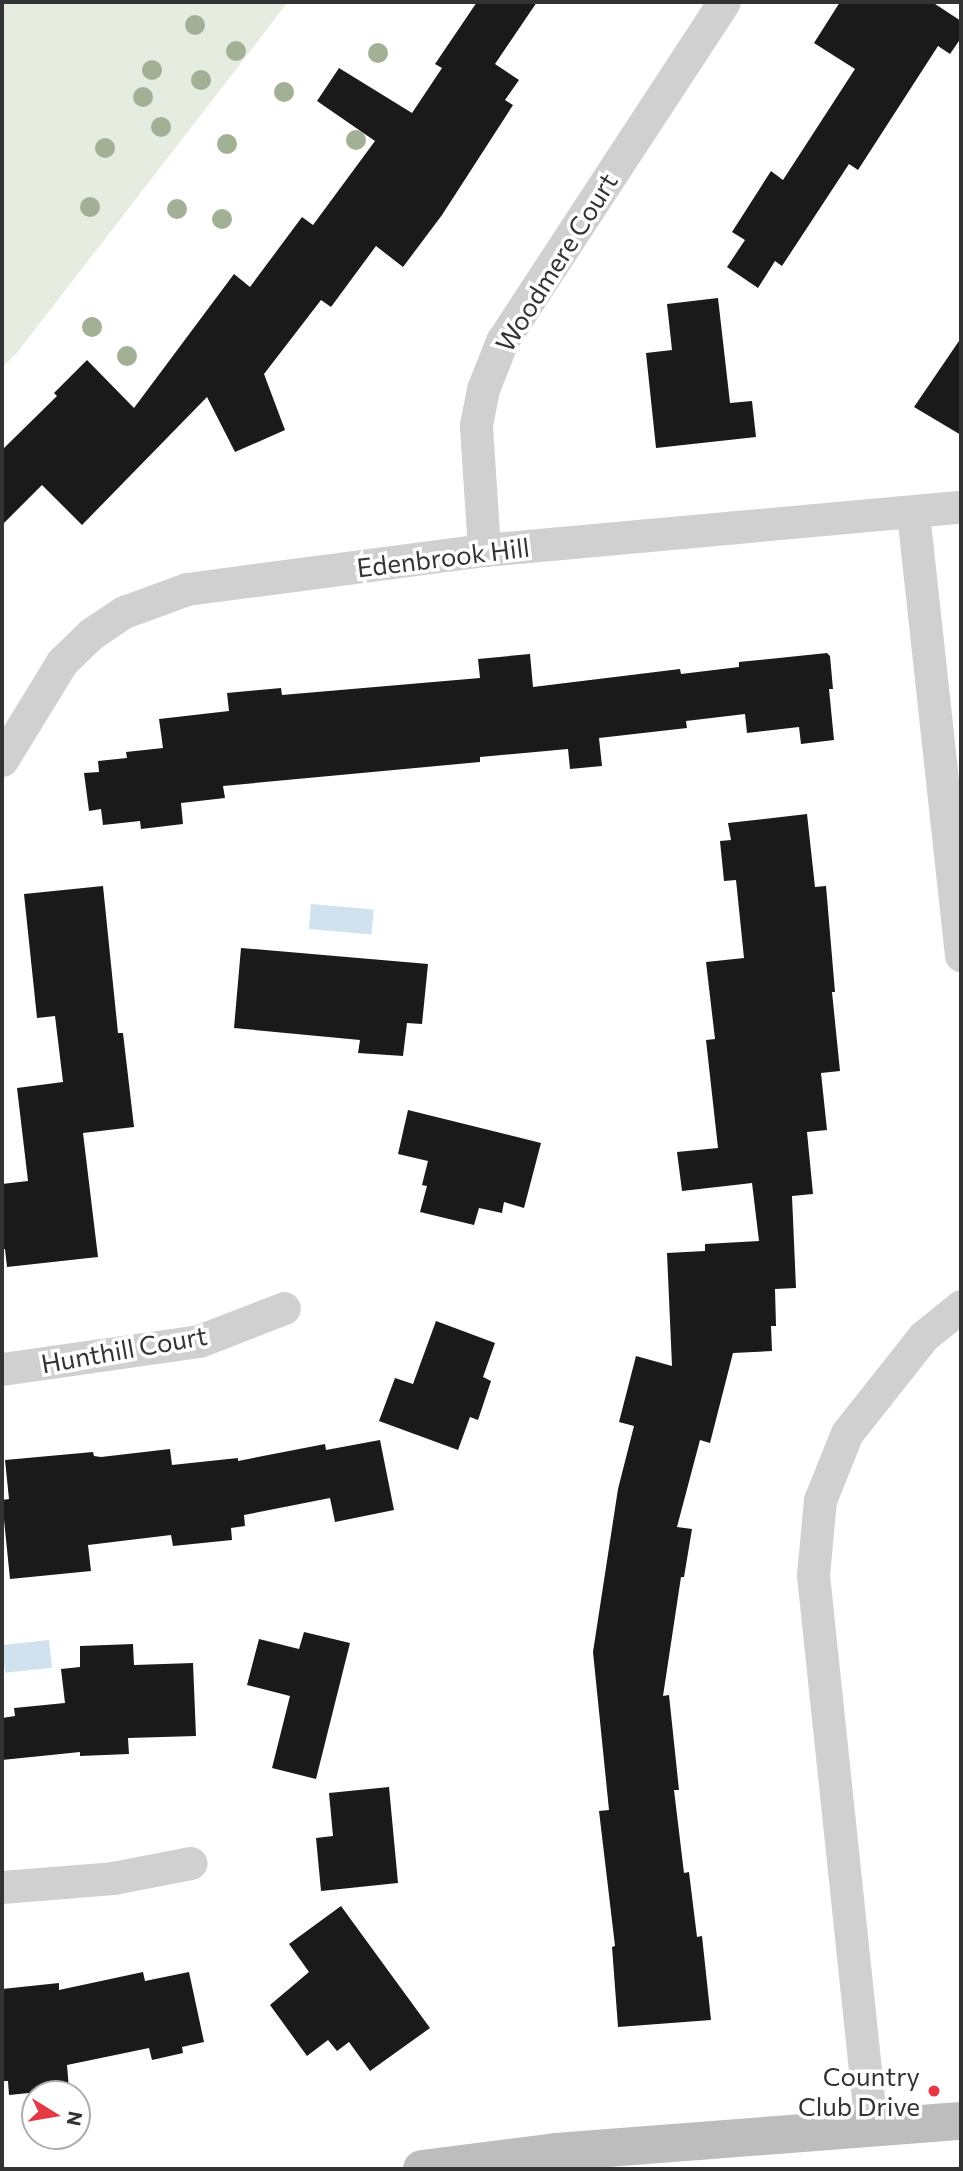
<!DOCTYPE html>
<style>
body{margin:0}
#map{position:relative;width:963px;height:2171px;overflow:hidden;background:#fff;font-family:Commissioner,sans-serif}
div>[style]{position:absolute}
.green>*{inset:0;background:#e6ecdf}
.water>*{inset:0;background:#cfe2ee;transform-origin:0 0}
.building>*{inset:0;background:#1a1a1a}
.street>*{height:33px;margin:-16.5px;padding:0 16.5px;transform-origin:16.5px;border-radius:16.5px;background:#d0d0d0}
.secondary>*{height:38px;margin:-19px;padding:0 19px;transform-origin:19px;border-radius:19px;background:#bdbdbd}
.trees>*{width:20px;height:20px;margin:-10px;border-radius:50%;background:#a2b095}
.dots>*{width:19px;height:19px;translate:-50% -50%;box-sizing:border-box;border:4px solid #fff;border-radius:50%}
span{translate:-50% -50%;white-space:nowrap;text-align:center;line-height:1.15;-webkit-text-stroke:7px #fff;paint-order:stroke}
.street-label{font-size:26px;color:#333}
.poi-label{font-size:26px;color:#333}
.right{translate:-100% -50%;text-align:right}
.frame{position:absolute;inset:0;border:4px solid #333;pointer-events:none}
.north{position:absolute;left:21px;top:2080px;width:70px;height:70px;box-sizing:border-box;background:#fff;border:2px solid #adadad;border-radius:50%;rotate:101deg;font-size:19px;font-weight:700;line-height:28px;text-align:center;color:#333}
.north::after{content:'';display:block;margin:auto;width:24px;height:32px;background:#e63946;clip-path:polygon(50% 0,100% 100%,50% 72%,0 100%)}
</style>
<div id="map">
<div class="green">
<div style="clip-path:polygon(2px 2px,288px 2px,16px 354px,2px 367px)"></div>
</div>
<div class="water">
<div style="left:311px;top:904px;width:63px;height:25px;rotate:5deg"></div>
<div style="left:49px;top:1640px;width:28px;height:47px;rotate:84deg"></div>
</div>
<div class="building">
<div style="clip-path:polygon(477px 2px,537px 2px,495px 64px,519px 80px,505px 100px,513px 105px,442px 215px,403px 267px,376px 246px,331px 307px,321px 300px,264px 374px,285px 430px,235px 452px,207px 397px,82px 525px,42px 485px,2px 525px,2px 450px,57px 396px,54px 393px,87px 360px,134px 408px,234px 274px,250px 287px,302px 217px,313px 225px,375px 141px,317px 101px,339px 68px,412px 113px,442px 68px,435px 64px)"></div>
<div style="clip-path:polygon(840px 2px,932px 2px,961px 21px,961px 38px,950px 54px,938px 46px,858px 170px,849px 164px,782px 266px,775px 261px,758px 288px,727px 267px,745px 240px,732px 232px,771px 171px,783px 180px,855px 69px,814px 43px)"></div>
<div style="clip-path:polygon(718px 298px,730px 403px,752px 401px,756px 437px,656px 448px,646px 353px,672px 350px,667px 304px)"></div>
<div style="clip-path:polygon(961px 338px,961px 435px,914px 407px)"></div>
<div style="clip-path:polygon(827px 653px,830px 656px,833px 689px,829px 689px,834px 740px,801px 744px,799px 727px,747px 733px,745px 714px,686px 721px,687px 728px,599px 738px,602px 766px,570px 769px,568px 749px,480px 757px,480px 762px,223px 786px,225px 798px,181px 803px,183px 824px,141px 829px,140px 821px,103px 825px,101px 809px,89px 811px,84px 773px,99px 772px,98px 761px,127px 758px,126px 752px,163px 748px,159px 719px,229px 711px,227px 693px,281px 688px,282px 695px,480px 678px,478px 659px,530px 654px,533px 687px,680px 669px,681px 674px,739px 667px,739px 662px)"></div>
<div style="clip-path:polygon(807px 814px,815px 887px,826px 886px,835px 992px,832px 992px,840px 1071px,821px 1073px,827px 1130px,807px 1132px,813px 1194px,792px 1196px,796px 1288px,775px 1289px,776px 1326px,771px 1326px,772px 1351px,733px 1353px,710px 1443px,700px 1440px,677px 1527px,692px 1529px,684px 1577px,681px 1577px,663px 1696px,669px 1695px,679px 1790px,674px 1790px,684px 1873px,689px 1872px,697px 1937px,702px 1936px,711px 2020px,618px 2027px,612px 1947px,615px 1946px,599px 1811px,609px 1810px,593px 1652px,618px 1489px,634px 1426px,619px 1422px,636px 1356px,672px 1366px,667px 1253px,705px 1251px,705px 1244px,759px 1241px,752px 1183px,682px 1191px,677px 1152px,718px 1148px,706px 1040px,715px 1039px,706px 962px,744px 958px,736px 880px,724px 881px,720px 841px,731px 840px,728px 823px)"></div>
<div style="clip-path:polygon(103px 886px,118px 1033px,123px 1033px,134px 1127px,83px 1133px,98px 1257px,7px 1267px,5px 1249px,2px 1250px,2px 1184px,28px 1181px,17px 1088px,63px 1082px,55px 1016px,37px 1018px,24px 894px)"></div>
<div style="clip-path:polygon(241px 948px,428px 964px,422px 1024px,407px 1023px,403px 1056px,358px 1053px,360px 1040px,234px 1028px)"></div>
<div style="clip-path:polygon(408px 1110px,541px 1143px,524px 1208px,504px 1202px,502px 1213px,479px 1208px,474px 1225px,420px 1212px,427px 1186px,422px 1185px,428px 1161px,398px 1154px)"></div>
<div style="clip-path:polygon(436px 1321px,495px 1343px,483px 1377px,491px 1381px,478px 1420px,470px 1417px,458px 1450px,379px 1421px,395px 1378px,413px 1384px)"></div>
<div style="clip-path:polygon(380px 1440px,394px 1510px,335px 1522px,330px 1498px,244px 1515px,245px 1526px,231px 1528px,232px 1540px,173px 1546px,171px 1535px,88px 1545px,91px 1571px,10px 1579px,2px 1500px,9px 1499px,5px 1460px,93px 1452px,94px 1456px,101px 1457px,170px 1449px,172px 1465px,238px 1458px,238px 1461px,325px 1444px,326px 1450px)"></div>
<div style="clip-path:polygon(304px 1632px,350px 1643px,316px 1779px,272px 1768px,290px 1696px,247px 1685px,259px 1639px,299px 1649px)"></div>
<div style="clip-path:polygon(133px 1644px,134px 1665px,193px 1663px,196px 1736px,128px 1738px,129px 1754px,80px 1756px,80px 1752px,2px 1760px,2px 1718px,15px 1716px,14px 1708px,65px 1703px,61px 1669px,80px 1667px,80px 1646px)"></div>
<div style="clip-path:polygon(389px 1787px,398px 1883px,321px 1891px,316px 1838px,333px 1836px,329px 1793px)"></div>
<div style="clip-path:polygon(341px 1906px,430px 2028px,370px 2071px,349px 2042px,337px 2051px,328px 2040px,307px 2056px,270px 2005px,309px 1972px,289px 1944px)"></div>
<div style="clip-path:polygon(143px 1972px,145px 1981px,189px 1972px,204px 2042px,182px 2047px,183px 2053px,152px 2060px,149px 2048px,67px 2065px,69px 2089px,9px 2095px,8px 2081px,2px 2081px,2px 1989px,59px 1983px,59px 1990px)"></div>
</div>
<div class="street">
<div style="left:913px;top:513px;width:445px;rotate:83.8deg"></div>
<div style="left:484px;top:550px;width:125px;rotate:-93.7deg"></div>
<div style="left:476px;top:425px;width:37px;rotate:-79deg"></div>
<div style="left:483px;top:389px;width:52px;rotate:-68.4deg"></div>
<div style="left:502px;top:341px;width:405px;rotate:-56.8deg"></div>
<div style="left:2px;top:760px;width:115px;rotate:-58.5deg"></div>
<div style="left:62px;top:662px;width:40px;rotate:-44deg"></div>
<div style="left:91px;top:634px;width:40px;rotate:-34deg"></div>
<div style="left:124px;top:612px;width:67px;rotate:-20.1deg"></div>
<div style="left:187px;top:589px;width:300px;rotate:-7.5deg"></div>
<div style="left:484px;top:550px;width:479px;rotate:-5.2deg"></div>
<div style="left:2px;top:1369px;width:199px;rotate:-8.1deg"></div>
<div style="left:199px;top:1341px;width:91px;rotate:-21.2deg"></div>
<div style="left:2px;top:1887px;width:111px;rotate:-4.6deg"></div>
<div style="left:113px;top:1878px;width:79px;rotate:-10.9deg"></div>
<div style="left:871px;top:2127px;width:555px;rotate:-96deg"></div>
<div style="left:813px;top:1575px;width:75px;rotate:-84.7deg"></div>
<div style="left:820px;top:1500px;width:72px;rotate:-68.1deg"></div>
<div style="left:847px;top:1433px;width:124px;rotate:-51.6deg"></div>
<div style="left:924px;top:1336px;width:48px;rotate:-39deg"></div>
</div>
<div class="secondary">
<div style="left:422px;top:2169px;width:135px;rotate:-7.2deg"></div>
<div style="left:556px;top:2152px;width:406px;rotate:-4.4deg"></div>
</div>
<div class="trees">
<div style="left:195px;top:25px"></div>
<div style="left:236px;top:51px"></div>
<div style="left:378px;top:53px"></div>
<div style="left:152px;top:70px"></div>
<div style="left:201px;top:80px"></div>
<div style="left:284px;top:92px"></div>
<div style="left:143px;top:97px"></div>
<div style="left:161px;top:127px"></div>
<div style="left:356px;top:140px"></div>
<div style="left:227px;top:144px"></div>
<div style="left:105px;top:148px"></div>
<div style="left:90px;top:207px"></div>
<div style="left:177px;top:209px"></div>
<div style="left:222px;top:219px"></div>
<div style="left:92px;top:327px"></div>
<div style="left:127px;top:356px"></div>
</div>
<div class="dots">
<div style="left:934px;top:2091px;background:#e63946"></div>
</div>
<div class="street-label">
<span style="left:556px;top:262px;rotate:-58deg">Woodmere Court</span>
<span style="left:443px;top:557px;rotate:-7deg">Edenbrook Hill</span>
<span style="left:124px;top:1349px;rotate:-10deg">Hunthill Court</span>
</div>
<div class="poi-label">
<span class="right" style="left:920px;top:2091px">Country<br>Club Drive</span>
</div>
<div class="frame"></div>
<div class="north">N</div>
</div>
